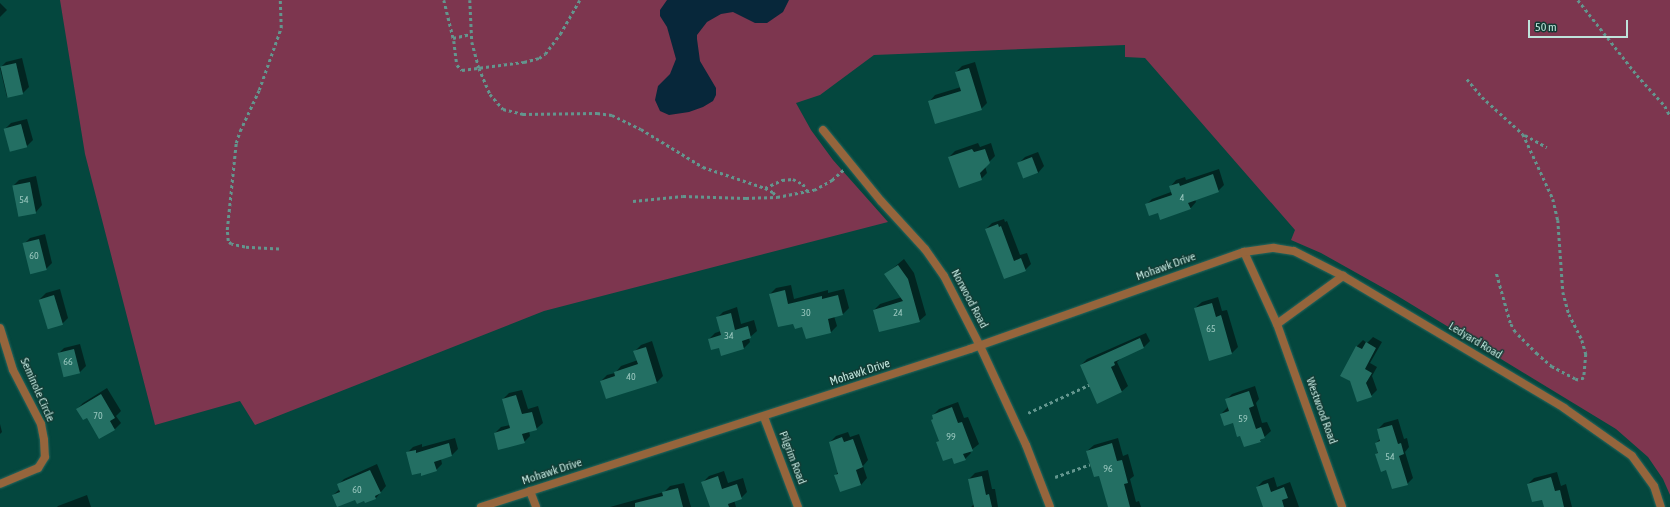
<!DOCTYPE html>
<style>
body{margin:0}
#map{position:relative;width:1670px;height:507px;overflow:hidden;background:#04473e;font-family:"Asap Condensed",sans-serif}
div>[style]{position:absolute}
.green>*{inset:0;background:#7d364f}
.water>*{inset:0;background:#07273a}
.shadow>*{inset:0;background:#0007}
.building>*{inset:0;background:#236f63;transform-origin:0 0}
.path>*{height:2.5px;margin-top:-1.25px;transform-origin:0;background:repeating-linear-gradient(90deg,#63968e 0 3px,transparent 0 6px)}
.roads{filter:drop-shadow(0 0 1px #29665d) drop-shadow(0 0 1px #29665d)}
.minor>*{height:8px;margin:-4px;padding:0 4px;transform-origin:4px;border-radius:4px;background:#95653c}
.tertiary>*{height:8px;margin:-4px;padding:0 4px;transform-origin:4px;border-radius:4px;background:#95653c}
span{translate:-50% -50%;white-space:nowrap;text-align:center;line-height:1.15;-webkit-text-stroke:3px #113a33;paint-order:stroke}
.number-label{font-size:10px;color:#98c6bd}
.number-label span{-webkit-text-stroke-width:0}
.street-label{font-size:12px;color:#bfe3db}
.scale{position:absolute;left:1528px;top:20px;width:100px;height:18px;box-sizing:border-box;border:2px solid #bfe3db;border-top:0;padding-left:5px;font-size:12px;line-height:14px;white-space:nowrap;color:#bfe3db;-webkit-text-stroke:3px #113a33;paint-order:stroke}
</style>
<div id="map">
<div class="green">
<div style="clip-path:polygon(60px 0,1670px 0,1670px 495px,1663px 479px,1648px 457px,1616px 429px,1396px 295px,1321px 253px,1291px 240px,1295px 230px,1145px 58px,1125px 57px,1125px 45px,874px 55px,820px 95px,796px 103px,811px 130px,833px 160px,888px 222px,544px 311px,255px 425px,240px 401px,155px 425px,85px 154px)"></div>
</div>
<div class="water">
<div style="clip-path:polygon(667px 0,789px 0,783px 12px,767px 23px,755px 23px,733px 12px,721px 14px,707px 22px,697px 35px,697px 39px,700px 61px,716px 88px,716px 95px,713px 101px,703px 107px,689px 112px,669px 115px,660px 111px,655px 100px,658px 86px,670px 74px,676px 59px,667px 27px,660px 16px,660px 10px)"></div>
</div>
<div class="shadow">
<div style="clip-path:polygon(0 3px,7px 10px,0 17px)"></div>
<div style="clip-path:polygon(22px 58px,29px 87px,23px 93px,7px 97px,0 68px,6px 62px)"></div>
<div style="clip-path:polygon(975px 62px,987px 103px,981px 109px,929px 102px,935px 95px,961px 87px,956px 72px,962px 66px)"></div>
<div style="clip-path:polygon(27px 119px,33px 140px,27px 146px,5px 129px,11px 123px)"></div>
<div style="clip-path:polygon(978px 143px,980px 147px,991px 143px,995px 156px,985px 166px,987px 173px,981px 179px,949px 157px,955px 151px)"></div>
<div style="clip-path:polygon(1038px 152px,1044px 166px,1038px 173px,1019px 163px,1025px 157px)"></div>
<div style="clip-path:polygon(1219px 169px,1224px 185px,1218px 191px,1195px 199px,1196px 202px,1190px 209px,1158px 212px,1146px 205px,1152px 199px,1171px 192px,1170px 187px,1176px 180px,1185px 177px,1186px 180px)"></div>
<div style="clip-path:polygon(36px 176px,42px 205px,36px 212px,20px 215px,13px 186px,19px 180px)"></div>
<div style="clip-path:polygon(1004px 219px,1005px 222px,1007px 221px,1020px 255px,1027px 253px,1031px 264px,1025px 270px,1004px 278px,986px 229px,992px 223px)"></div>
<div style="clip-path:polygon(45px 234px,52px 263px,46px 269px,24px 244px,30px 238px)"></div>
<div style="clip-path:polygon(904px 259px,914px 273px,926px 315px,919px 321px,874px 310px,880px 304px,902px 297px,886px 274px)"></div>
<div style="clip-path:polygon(791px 285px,794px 299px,828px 290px,828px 293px,844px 289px,849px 308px,843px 314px,834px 316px,837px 326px,831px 332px,794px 322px,770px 294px,776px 288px)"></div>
<div style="clip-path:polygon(60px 289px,68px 318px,62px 324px,39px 300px,46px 293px)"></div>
<div style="clip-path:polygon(1218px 297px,1222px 311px,1227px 310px,1238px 347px,1232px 353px,1195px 308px,1202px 302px)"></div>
<div style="clip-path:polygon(737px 307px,741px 324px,754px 320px,757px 331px,749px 338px,750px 342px,744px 348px,722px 355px,720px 347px,709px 339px,715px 333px,721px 331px,717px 318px,723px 312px)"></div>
<div style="clip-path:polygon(1146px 333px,1150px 341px,1144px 347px,1121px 358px,1117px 362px,1128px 386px,1121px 392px,1081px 365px,1087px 359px)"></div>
<div style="clip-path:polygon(1373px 337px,1382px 342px,1370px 363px,1377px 367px,1372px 376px,1377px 390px,1371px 396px,1342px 375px,1357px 346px,1363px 340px,1367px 343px)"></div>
<div style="clip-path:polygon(652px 341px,663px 376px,657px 382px,601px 381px,607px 375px,615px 373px,621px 366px,638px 360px,635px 351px,641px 345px)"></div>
<div style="clip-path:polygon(80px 344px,86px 366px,80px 372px,64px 376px,58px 354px,64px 348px)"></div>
<div style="clip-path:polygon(1255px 386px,1259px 399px,1256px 403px,1262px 423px,1267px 422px,1271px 431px,1260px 441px,1221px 414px,1228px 407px,1226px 400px,1232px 394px)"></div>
<div style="clip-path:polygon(107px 388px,121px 411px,116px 416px,121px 423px,115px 429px,87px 417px,77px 409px,83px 403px)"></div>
<div style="clip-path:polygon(522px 390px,528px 409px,538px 406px,543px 423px,536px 429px,529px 431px,530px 436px,524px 442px,495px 433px,501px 427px,510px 425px,503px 399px,509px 393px)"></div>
<div style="clip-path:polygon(958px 402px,964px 418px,968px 417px,979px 444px,970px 451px,971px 453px,965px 459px,952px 457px,937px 442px,940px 440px,932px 420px,934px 418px,933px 415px,939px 409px)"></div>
<div style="clip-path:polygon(1398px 419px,1404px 439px,1407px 438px,1409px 447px,1405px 452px,1413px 478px,1407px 484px,1387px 469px,1376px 454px,1378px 452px,1376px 443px,1381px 438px,1378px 429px,1384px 423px)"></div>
<div style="clip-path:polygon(0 424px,2px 432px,0 434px)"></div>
<div style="clip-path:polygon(848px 432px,850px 437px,859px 434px,868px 460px,863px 466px,867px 478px,861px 485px,835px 476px,838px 472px,830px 442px,836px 436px)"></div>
<div style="clip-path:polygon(455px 438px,458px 449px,452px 455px,441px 459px,442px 464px,436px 470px,407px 453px,413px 447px,422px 444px,422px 447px)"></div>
<div style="clip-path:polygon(1118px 438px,1123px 456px,1128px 454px,1134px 476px,1130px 479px,1136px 502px,1139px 501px,1141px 507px,1111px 507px,1100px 474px,1087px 451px,1094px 445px)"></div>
<div style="clip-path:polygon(377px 464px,386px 486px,376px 498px,365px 502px,364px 499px,333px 495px,340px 489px,338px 485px,344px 479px)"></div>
<div style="clip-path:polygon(988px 470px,992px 489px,995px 489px,998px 507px,971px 507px,974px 504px,969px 479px,975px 473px)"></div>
<div style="clip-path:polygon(724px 471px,728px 483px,743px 478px,747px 492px,741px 498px,734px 500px,736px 507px,711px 507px,703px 482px,709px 476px)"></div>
<div style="clip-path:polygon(1557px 472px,1561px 486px,1566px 484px,1572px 507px,1545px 507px,1543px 499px,1528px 484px,1534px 478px)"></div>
<div style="clip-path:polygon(1274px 477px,1277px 487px,1290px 482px,1299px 507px,1264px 507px,1257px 487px,1263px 481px)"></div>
<div style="clip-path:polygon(684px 483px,691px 507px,610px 507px,664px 492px,670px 486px)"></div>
<div style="clip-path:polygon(87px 495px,91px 507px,57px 507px,58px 506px)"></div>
</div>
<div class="building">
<div style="left:16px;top:63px;width:32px;height:16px;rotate:77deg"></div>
<div style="clip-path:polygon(969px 68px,982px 110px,935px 124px,928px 101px,961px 91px,955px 72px)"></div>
<div style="left:21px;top:124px;width:24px;height:18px;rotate:75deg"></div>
<div style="clip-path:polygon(972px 149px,974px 152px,985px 149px,990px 163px,980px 173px,982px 180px,959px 188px,948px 157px)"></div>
<div style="left:1032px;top:157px;width:17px;height:16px;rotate:69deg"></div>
<div style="clip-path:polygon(1213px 174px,1219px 192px,1188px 203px,1191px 209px,1160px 220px,1158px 213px,1149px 216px,1145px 204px,1172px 195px,1169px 186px,1179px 183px,1180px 186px)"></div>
<div style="left:30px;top:182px;width:32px;height:18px;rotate:79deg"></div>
<div style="clip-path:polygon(998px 224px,999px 227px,1001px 226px,1014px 261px,1021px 258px,1026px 271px,1004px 279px,985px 229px)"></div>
<div style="left:39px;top:239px;width:32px;height:17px;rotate:76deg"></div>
<div style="clip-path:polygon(898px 265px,908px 279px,920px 322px,879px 332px,873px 310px,903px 301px,884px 274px)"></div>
<div style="clip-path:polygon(785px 290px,788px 304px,822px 296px,822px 299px,838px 295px,843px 315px,828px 319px,831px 333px,806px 339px,802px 327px,795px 329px,793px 324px,778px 327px,769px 294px)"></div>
<div style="left:54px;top:295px;width:31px;height:16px;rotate:73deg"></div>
<div style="clip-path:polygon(1212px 303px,1216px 317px,1221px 315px,1232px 354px,1209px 361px,1194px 308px)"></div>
<div style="clip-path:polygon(731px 313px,735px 330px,748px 326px,751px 338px,742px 341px,744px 349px,721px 356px,719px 348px,711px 350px,708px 339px,721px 335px,716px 317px)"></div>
<div style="clip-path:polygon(1140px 338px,1144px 348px,1114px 362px,1115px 365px,1111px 367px,1122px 392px,1097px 404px,1080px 365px)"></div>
<div style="clip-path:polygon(1366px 342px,1376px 348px,1365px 369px,1372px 373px,1366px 383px,1372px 397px,1357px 402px,1350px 381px,1340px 376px,1356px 346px,1362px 349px)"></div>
<div style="clip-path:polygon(646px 347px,657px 383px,606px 399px,600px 381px,615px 376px,614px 372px,638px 364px,633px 351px)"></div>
<div style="left:74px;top:349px;width:25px;height:17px;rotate:76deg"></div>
<div style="clip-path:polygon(1249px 391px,1254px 406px,1249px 408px,1256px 429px,1261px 427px,1265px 438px,1260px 440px,1261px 442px,1244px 447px,1240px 436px,1237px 437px,1233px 423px,1224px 426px,1220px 414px,1229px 411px,1225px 399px)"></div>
<div style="clip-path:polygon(101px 394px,115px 418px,110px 421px,115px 430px,99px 439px,87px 418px,83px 420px,76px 409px)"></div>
<div style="clip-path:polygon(516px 395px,522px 414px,532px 412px,537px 430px,522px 434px,525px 443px,498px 450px,494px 433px,510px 428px,502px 399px)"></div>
<div style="clip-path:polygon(952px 407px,958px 423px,962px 422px,973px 451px,963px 454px,966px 460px,954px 464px,952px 458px,943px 461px,936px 442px,939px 441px,931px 420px,933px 419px,932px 415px)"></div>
<div style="clip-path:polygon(1392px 425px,1398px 444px,1401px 443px,1404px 454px,1399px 456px,1408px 485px,1392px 489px,1386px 470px,1381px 472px,1375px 454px,1378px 453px,1375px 443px,1380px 441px,1377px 429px)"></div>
<div style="clip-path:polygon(842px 437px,844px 442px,853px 439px,863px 467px,856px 470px,861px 485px,840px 492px,834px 475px,838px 474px,829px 442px)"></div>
<div style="clip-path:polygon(449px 443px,452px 456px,434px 462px,437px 471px,421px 476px,421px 473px,412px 475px,406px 452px,416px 450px,416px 453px)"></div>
<div style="clip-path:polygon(1112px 443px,1117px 461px,1122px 460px,1128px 483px,1124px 484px,1130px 507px,1108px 507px,1099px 476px,1094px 477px,1086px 451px)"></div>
<div style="clip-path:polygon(370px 470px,381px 493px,375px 496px,376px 499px,365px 503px,364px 501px,357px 504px,355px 500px,337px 507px,332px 495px,340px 492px,337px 484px)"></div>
<div style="clip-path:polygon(718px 476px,722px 489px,737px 484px,742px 499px,728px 504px,729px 507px,710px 507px,701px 482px)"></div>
<div style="clip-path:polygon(982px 476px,986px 495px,989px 494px,992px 507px,974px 507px,968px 479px)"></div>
<div style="clip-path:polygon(1551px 477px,1555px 491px,1560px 490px,1564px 507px,1544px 507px,1542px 500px,1532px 502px,1527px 484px)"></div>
<div style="clip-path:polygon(1268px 483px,1271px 492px,1284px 487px,1288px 498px,1282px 500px,1284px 507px,1263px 507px,1256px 487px)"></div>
<div style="clip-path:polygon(678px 488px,683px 507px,635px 507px,635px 503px,663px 496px,662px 492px)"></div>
</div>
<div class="path">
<div style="left:444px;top:0;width:42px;rotate:76.3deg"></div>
<div style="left:454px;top:41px;width:24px;rotate:83deg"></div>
<div style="left:457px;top:65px;width:7px;rotate:45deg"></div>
<div style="left:462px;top:70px;width:63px;rotate:-7.4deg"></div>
<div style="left:524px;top:62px;width:16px;rotate:-15deg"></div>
<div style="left:539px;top:58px;width:7px;rotate:-34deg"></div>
<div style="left:545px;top:54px;width:25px;rotate:-53deg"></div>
<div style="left:560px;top:34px;width:39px;rotate:-60deg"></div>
<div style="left:470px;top:0;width:42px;rotate:87.3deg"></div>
<div style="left:472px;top:42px;width:27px;rotate:75deg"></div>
<div style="left:479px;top:68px;width:28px;rotate:67deg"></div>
<div style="left:490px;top:94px;width:20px;rotate:49deg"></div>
<div style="left:503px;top:109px;width:21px;rotate:14deg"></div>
<div style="left:523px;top:114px;width:74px;rotate:-0.8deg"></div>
<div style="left:597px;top:113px;width:15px;rotate:8deg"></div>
<div style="left:612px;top:115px;width:32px;rotate:26deg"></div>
<div style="left:641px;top:129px;width:73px;rotate:31.5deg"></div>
<div style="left:703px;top:167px;width:65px;rotate:18.7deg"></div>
<div style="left:765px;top:188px;width:9px;rotate:27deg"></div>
<div style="left:773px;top:192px;width:6px;rotate:51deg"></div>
<div style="left:1578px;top:0;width:95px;rotate:51.8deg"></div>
<div style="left:1637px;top:75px;width:42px;rotate:47.9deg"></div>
<div style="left:1665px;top:106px;width:11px;rotate:63deg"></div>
<div style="left:453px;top:38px;width:18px;rotate:-13deg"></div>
<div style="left:1467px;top:79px;width:23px;rotate:50deg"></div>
<div style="left:1482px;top:97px;width:55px;rotate:42.1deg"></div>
<div style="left:1523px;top:134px;width:72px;rotate:65.2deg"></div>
<div style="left:1553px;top:199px;width:22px;rotate:77deg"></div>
<div style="left:1558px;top:220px;width:72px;rotate:86deg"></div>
<div style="left:1563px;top:292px;width:23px;rotate:75deg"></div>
<div style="left:1569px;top:314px;width:29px;rotate:63deg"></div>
<div style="left:1582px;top:340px;width:15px;rotate:74deg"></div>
<div style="left:1586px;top:354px;width:24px;rotate:95deg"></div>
<div style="left:1584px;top:378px;width:6px;rotate:162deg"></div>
<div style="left:1578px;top:380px;width:3px;rotate:-162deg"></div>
<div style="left:1575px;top:379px;width:26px;rotate:-152deg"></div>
<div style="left:1552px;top:367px;width:20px;rotate:-139deg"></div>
<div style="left:1537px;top:354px;width:31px;rotate:-135deg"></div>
<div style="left:1515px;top:332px;width:10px;rotate:-119deg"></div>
<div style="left:1510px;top:323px;width:52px;rotate:-105.6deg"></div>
<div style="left:1525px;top:135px;width:25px;rotate:29deg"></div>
<div style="left:765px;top:188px;width:19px;rotate:-25deg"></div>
<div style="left:782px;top:180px;width:11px;rotate:-5deg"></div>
<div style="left:793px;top:179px;width:11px;rotate:27deg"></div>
<div style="left:803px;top:184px;width:9px;rotate:58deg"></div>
<div style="left:633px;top:201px;width:50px;rotate:-5.7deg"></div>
<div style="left:683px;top:196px;width:63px;rotate:1.8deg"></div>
<div style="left:746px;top:198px;width:31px;rotate:-2deg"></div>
<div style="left:777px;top:197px;width:38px;rotate:-11deg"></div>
<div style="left:814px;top:190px;width:21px;rotate:-29deg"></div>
<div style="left:832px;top:180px;width:15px;rotate:-42deg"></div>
<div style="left:279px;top:249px;width:34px;rotate:-177deg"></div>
<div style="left:245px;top:247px;width:14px;rotate:-168deg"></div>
<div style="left:231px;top:244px;width:4px;rotate:-135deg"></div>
<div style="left:228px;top:241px;width:11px;rotate:-95deg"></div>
<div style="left:227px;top:230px;width:87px;rotate:-84.1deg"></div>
<div style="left:236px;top:143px;width:13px;rotate:-72deg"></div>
<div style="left:240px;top:131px;width:45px;rotate:-65.1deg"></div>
<div style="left:259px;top:90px;width:66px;rotate:-70.5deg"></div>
<div style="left:281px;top:28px;width:28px;rotate:-92deg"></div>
<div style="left:1028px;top:413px;width:67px;rotate:-24.7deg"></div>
<div style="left:1055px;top:477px;width:37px;rotate:-20deg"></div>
</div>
<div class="roads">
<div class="minor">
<div style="left:823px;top:130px;width:92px;rotate:50.8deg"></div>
<div style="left:881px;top:201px;width:65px;rotate:47.5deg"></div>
<div style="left:925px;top:249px;width:33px;rotate:55deg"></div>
<div style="left:944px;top:276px;width:79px;rotate:62.8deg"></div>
<div style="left:980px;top:346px;width:109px;rotate:65.1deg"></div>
<div style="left:1026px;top:445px;width:66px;rotate:68.8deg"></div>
<div style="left:1244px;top:252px;width:79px;rotate:65.4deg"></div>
<div style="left:1277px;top:324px;width:194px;rotate:70.4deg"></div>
<div style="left:1277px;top:324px;width:82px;rotate:-36deg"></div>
<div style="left:0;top:328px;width:44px;rotate:72.8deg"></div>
<div style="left:13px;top:370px;width:61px;rotate:62.6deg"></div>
<div style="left:41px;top:424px;width:16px;rotate:79deg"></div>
<div style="left:44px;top:440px;width:17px;rotate:87deg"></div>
<div style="left:45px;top:457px;width:13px;rotate:122deg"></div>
<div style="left:38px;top:468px;width:41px;rotate:157.2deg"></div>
<div style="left:764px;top:417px;width:96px;rotate:69.3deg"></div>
<div style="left:530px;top:491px;width:17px;rotate:69deg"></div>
</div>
<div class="tertiary">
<div style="left:481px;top:507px;width:514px;rotate:-17.91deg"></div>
<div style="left:970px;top:349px;width:291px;rotate:-19.5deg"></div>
<div style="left:1244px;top:252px;width:30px;rotate:-8deg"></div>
<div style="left:1274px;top:248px;width:20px;rotate:9deg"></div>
<div style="left:1294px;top:251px;width:55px;rotate:27deg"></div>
<div style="left:1343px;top:276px;width:257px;rotate:30.8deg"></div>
<div style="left:1564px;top:408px;width:83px;rotate:35.2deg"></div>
<div style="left:1632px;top:456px;width:37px;rotate:54deg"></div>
<div style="left:1654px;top:486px;width:22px;rotate:72deg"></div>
</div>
</div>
<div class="number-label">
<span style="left:1182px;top:198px">4</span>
<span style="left:24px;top:200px">54</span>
<span style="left:34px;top:256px">60</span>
<span style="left:806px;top:313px">30</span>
<span style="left:898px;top:313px">24</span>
<span style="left:1211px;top:329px">65</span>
<span style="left:729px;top:336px">34</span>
<span style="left:68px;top:362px">66</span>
<span style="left:631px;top:377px">40</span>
<span style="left:98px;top:416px">70</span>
<span style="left:1243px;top:419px">59</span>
<span style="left:951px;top:437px">99</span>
<span style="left:1390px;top:457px">54</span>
<span style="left:1108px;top:469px">96</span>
<span style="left:357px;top:490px">60</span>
</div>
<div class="street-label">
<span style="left:1166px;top:267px;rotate:-20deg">Mohawk Drive</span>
<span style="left:969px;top:299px;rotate:62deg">Norwood Road</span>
<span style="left:1475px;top:341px;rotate:31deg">Ledyard Road</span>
<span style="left:860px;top:373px;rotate:-18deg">Mohawk Drive</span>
<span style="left:37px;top:390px;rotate:66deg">Seminole Circle</span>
<span style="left:1321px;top:411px;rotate:70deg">Westwood Road</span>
<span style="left:792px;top:458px;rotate:69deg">Pilgrim Road</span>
<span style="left:552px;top:472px;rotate:-18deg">Mohawk Drive</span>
</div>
<div class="scale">50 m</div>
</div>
